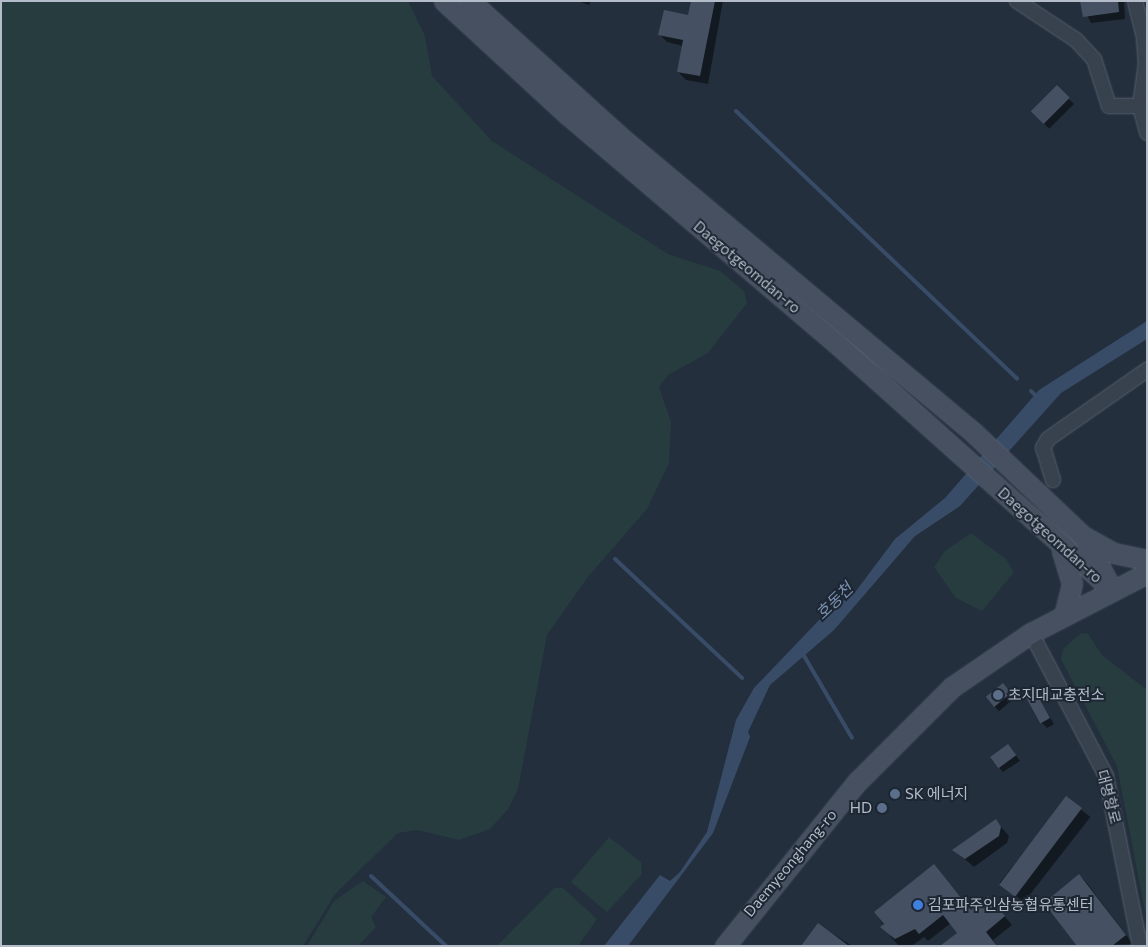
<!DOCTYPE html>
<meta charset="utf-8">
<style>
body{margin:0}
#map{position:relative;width:1148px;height:947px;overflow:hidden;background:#242f3e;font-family:Commissioner,"Noto Sans KR",sans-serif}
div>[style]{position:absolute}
.green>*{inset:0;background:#263c3f}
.water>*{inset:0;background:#394c67}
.shadow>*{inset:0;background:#0007;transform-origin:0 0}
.stream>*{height:4px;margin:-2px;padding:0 2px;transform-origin:2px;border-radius:2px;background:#394c67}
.building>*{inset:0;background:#455162;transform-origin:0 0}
.roads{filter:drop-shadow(0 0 1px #565f6c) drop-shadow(0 0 1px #565f6c)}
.street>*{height:14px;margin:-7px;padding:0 7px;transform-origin:7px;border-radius:7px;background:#38414e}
.secondary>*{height:19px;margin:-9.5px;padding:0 9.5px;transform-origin:9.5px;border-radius:9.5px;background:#465061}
.dots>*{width:14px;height:14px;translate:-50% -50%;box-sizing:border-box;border:2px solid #1d2633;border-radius:50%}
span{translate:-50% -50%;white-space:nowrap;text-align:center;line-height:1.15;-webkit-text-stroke:4px #1d2633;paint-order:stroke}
.street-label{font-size:15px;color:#b4bcc9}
.poi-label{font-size:15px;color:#b4bcc9}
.left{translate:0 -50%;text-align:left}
.right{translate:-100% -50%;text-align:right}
.water-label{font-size:16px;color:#7c92b1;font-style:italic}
.frame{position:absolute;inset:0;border:2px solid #b4bcc9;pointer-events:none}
</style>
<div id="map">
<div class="green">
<div style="clip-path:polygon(1px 1px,408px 1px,425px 36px,432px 76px,492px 141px,668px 254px,720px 271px,744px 291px,747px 303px,708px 353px,668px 375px,659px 387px,671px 422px,669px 463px,647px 509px,587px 578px,547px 635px,518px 789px,508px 809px,490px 829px,459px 840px,417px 830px,398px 833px,335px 894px,303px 946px,1px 946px)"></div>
<div style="clip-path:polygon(971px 533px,1006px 559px,1014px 572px,982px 611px,956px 598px,934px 567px,945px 551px)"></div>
<div style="clip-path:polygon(1081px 633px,1088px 634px,1102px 655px,1147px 690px,1147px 922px,1117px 766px,1061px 659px,1063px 649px)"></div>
<div style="clip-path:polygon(609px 837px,641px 862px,642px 874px,607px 912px,571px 882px)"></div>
<div style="clip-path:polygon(363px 881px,386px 897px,371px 917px,376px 927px,358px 946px,307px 946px,334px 901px)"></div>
<div style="clip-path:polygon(554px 888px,563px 888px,597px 919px,578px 946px,497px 946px)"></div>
</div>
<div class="water">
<div style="clip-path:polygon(1147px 321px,1147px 339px,1061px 393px,960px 506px,915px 536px,834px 630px,770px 685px,748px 732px,750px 737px,713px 833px,628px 946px,604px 946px,660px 875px,670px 881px,680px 872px,707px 832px,736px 720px,754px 688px,821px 618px,856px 591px,895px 539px,945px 498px,1039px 390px)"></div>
</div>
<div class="shadow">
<div style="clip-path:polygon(578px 1px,591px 1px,589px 5px)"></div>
<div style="clip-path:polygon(692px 1px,723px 1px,708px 84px,686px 80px,678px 72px,683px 46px,667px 42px,659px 34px,689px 17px)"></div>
<div style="clip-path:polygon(1080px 1px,1124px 1px,1125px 19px,1091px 23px)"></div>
<div style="left:1057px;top:87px;width:24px;height:35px;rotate:45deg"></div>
<div style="left:1003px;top:684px;width:18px;height:21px;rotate:49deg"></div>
<div style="clip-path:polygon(1035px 693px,1054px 724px,1047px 728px,1042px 723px)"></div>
<div style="clip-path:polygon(1008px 745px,1020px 761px,1003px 772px,998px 767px)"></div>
<div style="left:1066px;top:798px;width:31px;height:108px;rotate:38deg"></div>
<div style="clip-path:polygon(996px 821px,1009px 836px,1007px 843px,974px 867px,954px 850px)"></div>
<div style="clip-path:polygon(934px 865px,972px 910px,996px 906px,1012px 925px,993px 940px,997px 946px,943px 946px,959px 933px,951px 923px,928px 941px,924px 937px,913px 945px,899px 946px,891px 937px,875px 912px)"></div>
<div style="clip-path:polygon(1079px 875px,1087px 883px,1133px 944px,1079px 946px)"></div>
<div style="clip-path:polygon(819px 925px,852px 946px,803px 946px)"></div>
</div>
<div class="stream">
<div style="left:736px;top:111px;width:388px;rotate:43.6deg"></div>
<div style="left:1031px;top:391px;width:10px;rotate:45deg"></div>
<div style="left:615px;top:559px;width:174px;rotate:43.1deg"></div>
<div style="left:803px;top:654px;width:97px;rotate:59.7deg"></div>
<div style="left:371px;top:876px;width:103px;rotate:43deg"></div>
</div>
<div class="building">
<div style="clip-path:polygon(691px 1px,715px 1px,700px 76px,677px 72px,683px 40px,658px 35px,664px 10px,688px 15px)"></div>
<div style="clip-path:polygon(1080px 1px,1118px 1px,1119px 12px,1083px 17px)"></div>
<div style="left:1057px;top:85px;width:18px;height:37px;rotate:45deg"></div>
<div style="left:1003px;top:683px;width:13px;height:22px;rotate:51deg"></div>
<div style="left:1035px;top:691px;width:31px;height:11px;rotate:61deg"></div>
<div style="left:1008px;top:744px;width:14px;height:22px;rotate:54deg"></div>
<div style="left:1066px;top:796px;width:20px;height:111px;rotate:37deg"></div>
<div style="clip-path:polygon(996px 819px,1001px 827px,999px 836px,965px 859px,952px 850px)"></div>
<div style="clip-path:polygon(934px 864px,971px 910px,988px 896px,1005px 916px,986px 932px,997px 946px,940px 946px,957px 933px,943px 915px,919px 934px,915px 929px,895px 939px,880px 927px,884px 924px,874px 912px)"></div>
<div style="clip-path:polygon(1079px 874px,1126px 935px,1112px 946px,1077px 946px,1044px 903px)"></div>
<div style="clip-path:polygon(818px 923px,849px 946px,801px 946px)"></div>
</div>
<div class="roads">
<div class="street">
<div style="left:1017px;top:1px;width:71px;rotate:33.5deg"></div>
<div style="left:1076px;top:40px;width:26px;rotate:47deg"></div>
<div style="left:1094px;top:59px;width:49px;rotate:72.3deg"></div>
<div style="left:1109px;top:106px;width:31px"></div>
<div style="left:1135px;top:1px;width:37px;rotate:76deg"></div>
<div style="left:1144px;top:37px;width:26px;rotate:86deg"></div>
<div style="left:1146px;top:63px;width:43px;rotate:97.9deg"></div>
<div style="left:1140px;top:106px;width:28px;rotate:75deg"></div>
<div style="left:1053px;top:480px;width:34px;rotate:-107deg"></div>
<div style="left:1043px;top:448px;width:10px;rotate:-61deg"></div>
<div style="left:1048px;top:439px;width:121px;rotate:-34.9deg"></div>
<div style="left:1031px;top:633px;width:161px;rotate:62.3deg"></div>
<div style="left:1106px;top:776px;width:173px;rotate:78.7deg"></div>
</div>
<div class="secondary">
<div style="left:444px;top:1px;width:168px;rotate:42.6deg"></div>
<div style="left:568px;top:115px;width:352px;rotate:40.4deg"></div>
<div style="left:836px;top:343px;width:370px;rotate:41.8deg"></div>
<div style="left:470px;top:1px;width:209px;rotate:42.1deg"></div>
<div style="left:625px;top:141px;width:455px;rotate:39.9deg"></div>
<div style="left:974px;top:433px;width:150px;rotate:43.4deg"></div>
<div style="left:1083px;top:536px;width:52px;rotate:61.5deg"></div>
<div style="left:1083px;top:536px;width:35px;rotate:29deg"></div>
<div style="left:1114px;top:553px;width:34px;rotate:12deg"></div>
<div style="left:1062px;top:551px;width:34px;rotate:73deg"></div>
<div style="left:1072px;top:584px;width:30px;rotate:104deg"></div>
<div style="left:725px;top:946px;width:211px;rotate:-51.2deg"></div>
<div style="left:857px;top:782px;width:134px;rotate:-45deg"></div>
<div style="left:952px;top:687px;width:96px;rotate:-34.4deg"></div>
<div style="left:1031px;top:633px;width:131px;rotate:-27.3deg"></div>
</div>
</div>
<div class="dots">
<div style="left:998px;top:695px;background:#5c6f8a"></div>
<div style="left:895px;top:794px;background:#5c6f8a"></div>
<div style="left:882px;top:808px;background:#5c6f8a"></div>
<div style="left:918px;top:905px;background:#3f7fe0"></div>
</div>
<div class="street-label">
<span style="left:747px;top:267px;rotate:40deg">Daegotgeomdan-ro</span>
<span style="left:1050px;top:535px;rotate:42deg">Daegotgeomdan-ro</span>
<span style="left:1109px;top:797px;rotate:75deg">대명항로</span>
<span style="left:790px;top:863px;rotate:-50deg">Daemyeonghang-ro</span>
</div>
<div class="poi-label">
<span class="left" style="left:1008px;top:695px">초지대교충전소</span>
<span class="left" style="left:905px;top:794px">SK 에너지</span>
<span class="right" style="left:872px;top:808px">HD</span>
<span class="left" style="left:928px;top:905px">김포파주인삼농협유통센터</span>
</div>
<div class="water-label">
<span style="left:834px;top:601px;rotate:-44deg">호동천</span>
</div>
<div class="frame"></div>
</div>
